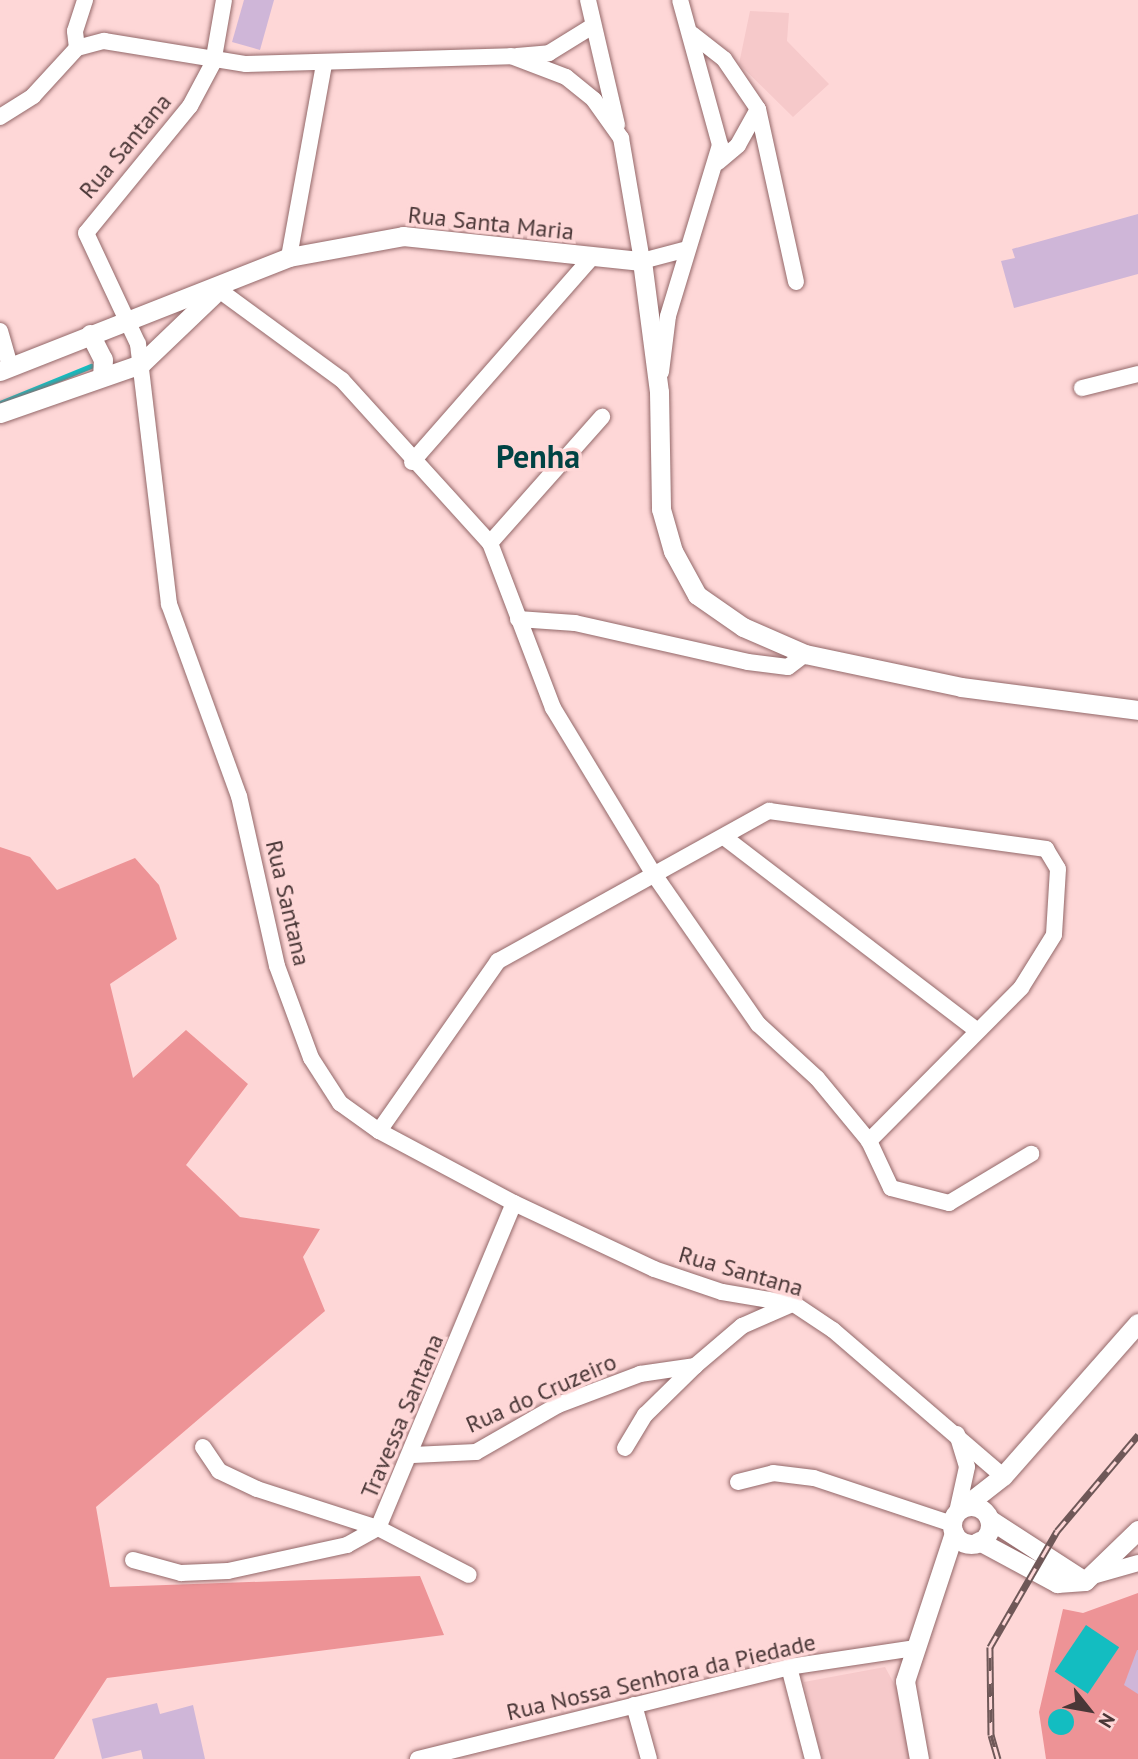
<!DOCTYPE html>
<style>
body{margin:0}
#map{position:relative;width:1138px;height:1759px;overflow:hidden;background:#fed7d7;font-family:"PT Sans",sans-serif}
div>[style]{position:absolute}
.built>*{inset:0;background:#f6c9ca}
.green>*{inset:0;background:#ed9396}
.water>*{inset:0;background:#13bdc1;transform-origin:0 0}
.round{border-radius:50%}
.stream>*{height:4.5px;margin:-2.25px;padding:0 2.25px;transform-origin:2.25px;border-radius:2.25px;background:#13bdc1}
.building>*{inset:0;background:#cfb6d8}
.roads{filter:drop-shadow(0 0 2px #936869) drop-shadow(0 0 2px #936869)}
.minor>*{height:16px;margin:-8px;padding:0 8px;transform-origin:8px;border-radius:8px;background:#fff}
.major>*{height:19px;margin:-9.5px;padding:0 9.5px;transform-origin:9.5px;border-radius:9.5px;background:#fff}
.major>.ring{margin:-9.5px;padding:0;box-sizing:content-box;background:none;border:19px solid #fff;border-radius:50%}
.rail>*{height:7px;margin-top:-3.5px;transform-origin:0;background:repeating-linear-gradient(90deg,#fed7d7 0 13px,#6f5858 0 26px);box-sizing:border-box;border-block:2px solid #6f5858}
span{translate:-50% -50%;white-space:nowrap;text-align:center;line-height:1.15;-webkit-text-stroke:7px #fed7d7;paint-order:stroke}
.street-label{font-size:24px;color:#4a3737}
.district-label{font-size:32px;color:#004344;font-weight:700}
.north{position:absolute;left:1054px;top:1675px;width:70px;height:70px;-webkit-text-stroke:5px #fed7d7;paint-order:stroke;rotate:121deg;font-size:19px;font-weight:700;line-height:28px;text-align:center;color:#4a3737}
.north::after{content:'';display:block;margin:auto;width:24px;height:32px;background:#4a3737;clip-path:polygon(50% 0,100% 100%,50% 72%,0 100%)}
</style>
<div id="map">
<div class="built">
<div style="clip-path:polygon(750px 11px,789px 13px,787px 41px,829px 84px,793px 117px,739px 64px)"></div>
<div style="clip-path:polygon(885px 1667px,897px 1689px,910px 1759px,822px 1759px,804px 1682px)"></div>
</div>
<div class="green">
<div style="clip-path:polygon(0 847px,30px 857px,57px 890px,135px 858px,159px 885px,177px 939px,110px 984px,133px 1078px,186px 1030px,248px 1084px,186px 1165px,240px 1217px,320px 1229px,303px 1257px,325px 1311px,96px 1507px,110px 1587px,420px 1576px,444px 1635px,107px 1678px,54px 1759px,0 1759px)"></div>
<div style="clip-path:polygon(1138px 1593px,1138px 1759px,1046px 1759px,1039px 1712px,1063px 1609px,1083px 1613px)"></div>
</div>
<div class="water">
<div style="left:1086px;top:1625px;width:40px;height:56px;rotate:34deg"></div>
<div class="round" style="left:1048px;top:1709px;width:26px;height:26px"></div>
</div>
<div class="stream">
<div style="left:0;top:403px;width:98px;rotate:-22.1deg"></div>
</div>
<div class="building">
<div style="clip-path:polygon(244px 0,274px 0,260px 50px,232px 42px)"></div>
<div style="clip-path:polygon(1138px 214px,1138px 274px,1014px 308px,1001px 261px,1015px 258px,1012px 249px)"></div>
<div style="clip-path:polygon(1137px 1650px,1138px 1650px,1138px 1694px,1124px 1685px)"></div>
<div style="clip-path:polygon(157px 1703px,160px 1714px,193px 1705px,205px 1759px,143px 1759px,141px 1750px,102px 1759px,92px 1719px)"></div>
</div>
<div class="roads">
<div class="minor">
<div style="left:224px;top:0;width:64px;rotate:99.9deg"></div>
<div style="left:213px;top:63px;width:49px;rotate:118.1deg"></div>
<div style="left:190px;top:106px;width:164px;rotate:129.3deg"></div>
<div style="left:86px;top:233px;width:123px;rotate:64.9deg"></div>
<div style="left:138px;top:344px;width:262px;rotate:83.2deg"></div>
<div style="left:169px;top:604px;width:204px;rotate:70deg"></div>
<div style="left:239px;top:796px;width:174px;rotate:77.4deg"></div>
<div style="left:277px;top:966px;width:98px;rotate:69.7deg"></div>
<div style="left:311px;top:1058px;width:54px;rotate:57.2deg"></div>
<div style="left:340px;top:1103px;width:48px;rotate:35.7deg"></div>
<div style="left:379px;top:1131px;width:153px;rotate:28.1deg"></div>
<div style="left:514px;top:1203px;width:155px;rotate:25.2deg"></div>
<div style="left:654px;top:1269px;width:72px;rotate:18.7deg"></div>
<div style="left:722px;top:1292px;width:73px;rotate:9.5deg"></div>
<div style="left:794px;top:1304px;width:47px;rotate:33.7deg"></div>
<div style="left:833px;top:1330px;width:224px;rotate:40.7deg"></div>
<div style="left:588px;top:0;width:128px;rotate:76.9deg"></div>
<div style="left:692px;top:34px;width:41px;rotate:38deg"></div>
<div style="left:724px;top:59px;width:60px;rotate:55.8deg"></div>
<div style="left:758px;top:109px;width:177px;rotate:77.6deg"></div>
<div style="left:77px;top:48px;width:28px;rotate:-15deg"></div>
<div style="left:104px;top:41px;width:144px;rotate:9.2deg"></div>
<div style="left:246px;top:64px;width:265px;rotate:-1.7deg"></div>
<div style="left:511px;top:56px;width:59px;rotate:20.9deg"></div>
<div style="left:566px;top:77px;width:36px;rotate:39deg"></div>
<div style="left:594px;top:100px;width:47px;rotate:54.6deg"></div>
<div style="left:621px;top:138px;width:125px;rotate:80.3deg"></div>
<div style="left:642px;top:261px;width:47px;rotate:-14.9deg"></div>
<div style="left:517px;top:56px;width:32px;rotate:-5deg"></div>
<div style="left:549px;top:53px;width:49px;rotate:-31.8deg"></div>
<div style="left:0;top:117px;width:39px;rotate:-32deg"></div>
<div style="left:33px;top:96px;width:65px;rotate:-47.5deg"></div>
<div style="left:77px;top:48px;width:17px;rotate:-97deg"></div>
<div style="left:75px;top:31px;width:33px;rotate:-72deg"></div>
<div style="left:718px;top:162px;width:26px;rotate:-40deg"></div>
<div style="left:738px;top:145px;width:41px;rotate:-60.9deg"></div>
<div style="left:289px;top:257px;width:195px;rotate:-79.7deg"></div>
<div style="left:219px;top:290px;width:152px;rotate:36.2deg"></div>
<div style="left:342px;top:380px;width:220px;rotate:47.8deg"></div>
<div style="left:490px;top:543px;width:177px;rotate:69.1deg"></div>
<div style="left:553px;top:708px;width:193px;rotate:58.8deg"></div>
<div style="left:653px;top:873px;width:184px;rotate:55.2deg"></div>
<div style="left:758px;top:1024px;width:80px;rotate:42.5deg"></div>
<div style="left:817px;top:1078px;width:82px;rotate:50.5deg"></div>
<div style="left:869px;top:1141px;width:52px;rotate:64.9deg"></div>
<div style="left:891px;top:1188px;width:60px;rotate:14.5deg"></div>
<div style="left:949px;top:1203px;width:96px;rotate:-30.9deg"></div>
<div style="left:0;top:331px;width:37px;rotate:74deg"></div>
<div style="left:661px;top:372px;width:56px;rotate:-82.9deg"></div>
<div style="left:668px;top:316px;width:179px;rotate:-73.1deg"></div>
<div style="left:720px;top:145px;width:150px;rotate:-105.4deg"></div>
<div style="left:1082px;top:388px;width:58px;rotate:-14deg"></div>
<div style="left:412px;top:462px;width:273px;rotate:-48.7deg"></div>
<div style="left:490px;top:543px;width:169px;rotate:-48.4deg"></div>
<div style="left:518px;top:619px;width:57px;rotate:4deg"></div>
<div style="left:575px;top:623px;width:177px;rotate:12.7deg"></div>
<div style="left:748px;top:662px;width:40px;rotate:7.1deg"></div>
<div style="left:788px;top:667px;width:21px;rotate:-37deg"></div>
<div style="left:724px;top:837px;width:316px;rotate:37.4deg"></div>
<div style="left:379px;top:1131px;width:208px;rotate:-55deg"></div>
<div style="left:498px;top:961px;width:310px;rotate:-29deg"></div>
<div style="left:769px;top:811px;width:280px;rotate:7.8deg"></div>
<div style="left:1046px;top:849px;width:23px;rotate:59deg"></div>
<div style="left:1058px;top:869px;width:66px;rotate:93.5deg"></div>
<div style="left:1054px;top:935px;width:62px;rotate:121.9deg"></div>
<div style="left:1021px;top:988px;width:216px;rotate:134.8deg"></div>
<div style="left:957px;top:1434px;width:34px;rotate:73deg"></div>
<div style="left:967px;top:1467px;width:46px;rotate:102.5deg"></div>
<div style="left:203px;top:1447px;width:29px;rotate:56deg"></div>
<div style="left:219px;top:1471px;width:42px;rotate:25.3deg"></div>
<div style="left:257px;top:1489px;width:127px;rotate:17.9deg"></div>
<div style="left:378px;top:1528px;width:102px;rotate:27.3deg"></div>
<div style="left:625px;top:1448px;width:39px;rotate:-59deg"></div>
<div style="left:645px;top:1415px;width:70px;rotate:-44.4deg"></div>
<div style="left:413px;top:1455px;width:63px;rotate:-2.7deg"></div>
<div style="left:476px;top:1452px;width:95px;rotate:-29.8deg"></div>
<div style="left:558px;top:1405px;width:88px;rotate:-20.7deg"></div>
<div style="left:640px;top:1374px;width:56px;rotate:-8.3deg"></div>
<div style="left:695px;top:1366px;width:62px;rotate:-40.4deg"></div>
<div style="left:742px;top:1326px;width:55px;rotate:-23.7deg"></div>
<div style="left:738px;top:1482px;width:36px;rotate:-14deg"></div>
<div style="left:773px;top:1473px;width:41px;rotate:7deg"></div>
<div style="left:814px;top:1478px;width:145px;rotate:18.4deg"></div>
<div style="left:133px;top:1560px;width:50px;rotate:15.2deg"></div>
<div style="left:181px;top:1573px;width:47px;rotate:-2.4deg"></div>
<div style="left:228px;top:1571px;width:122px;rotate:-12.3deg"></div>
<div style="left:347px;top:1545px;width:35px;rotate:-29deg"></div>
<div style="left:378px;top:1528px;width:352px;rotate:-67.3deg"></div>
<div style="left:1096px;top:1575px;width:44px;rotate:-15.9deg"></div>
<div style="left:789px;top:1667px;width:95px;rotate:75.4deg"></div>
<div style="left:634px;top:1705px;width:56px;rotate:74.5deg"></div>
<div style="left:418px;top:1759px;width:382px;rotate:-13.9deg"></div>
<div style="left:789px;top:1667px;width:127px;rotate:-8.6deg"></div>
</div>
<div class="major">
<div style="left:90px;top:334px;width:28px;rotate:63deg"></div>
<div style="left:103px;top:359px;width:17px;rotate:93deg"></div>
<div style="left:0;top:371px;width:311px;rotate:-21.5deg"></div>
<div style="left:289px;top:257px;width:116px;rotate:-10.4deg"></div>
<div style="left:403px;top:236px;width:240px;rotate:6deg"></div>
<div style="left:642px;top:261px;width:132px;rotate:82.6deg"></div>
<div style="left:659px;top:392px;width:117px;rotate:89deg"></div>
<div style="left:661px;top:509px;width:44px;rotate:74.1deg"></div>
<div style="left:673px;top:551px;width:50px;rotate:61.4deg"></div>
<div style="left:697px;top:595px;width:56px;rotate:34.8deg"></div>
<div style="left:743px;top:627px;width:68px;rotate:23.5deg"></div>
<div style="left:805px;top:654px;width:159px;rotate:11.9deg"></div>
<div style="left:961px;top:687px;width:178px;rotate:7.4deg"></div>
<div style="left:0;top:413px;width:149px;rotate:-19.2deg"></div>
<div style="left:141px;top:364px;width:100px;rotate:-43.8deg"></div>
<div class="ring" style="left:952px;top:1506px;width:19px;height:19px"></div>
<div style="left:962px;top:1508px;width:52px;rotate:-38deg"></div>
<div style="left:1003px;top:1476px;width:204px;rotate:-48.6deg"></div>
<div style="left:989px;top:1519px;width:114px;rotate:32.9deg"></div>
<div style="left:979px;top:1541px;width:89px;rotate:28.3deg"></div>
<div style="left:1057px;top:1583px;width:28px;rotate:-4deg"></div>
<div style="left:1085px;top:1581px;width:74px;rotate:-43.9deg"></div>
<div style="left:919px;top:1759px;width:79px;rotate:-100.2deg"></div>
<div style="left:905px;top:1681px;width:156px;rotate:-71.7deg"></div>
</div>
</div>
<div class="rail">
<div style="left:998px;top:1759px;width:25px;rotate:-106deg"></div>
<div style="left:991px;top:1735px;width:88px;rotate:-90.7deg"></div>
<div style="left:990px;top:1647px;width:134px;rotate:-60deg"></div>
<div style="left:1057px;top:1531px;width:126px;rotate:-49.8deg"></div>
</div>
<div class="street-label">
<span style="left:125px;top:146px;rotate:-50deg">Rua Santana</span>
<span style="left:491px;top:223px;rotate:6deg">Rua Santa Maria</span>
<span style="left:288px;top:903px;rotate:77deg">Rua Santana</span>
<span style="left:741px;top:1271px;rotate:16deg">Rua Santana</span>
<span style="left:541px;top:1393px;rotate:-24deg">Rua do Cruzeiro</span>
<span style="left:402px;top:1416px;rotate:-67deg">Travessa Santana</span>
<span style="left:661px;top:1677px;rotate:-13deg">Rua Nossa Senhora da Piedade</span>
</div>
<div class="district-label">
<span style="left:538px;top:456px">Penha</span>
</div>
<div class="north">N</div>
</div>
